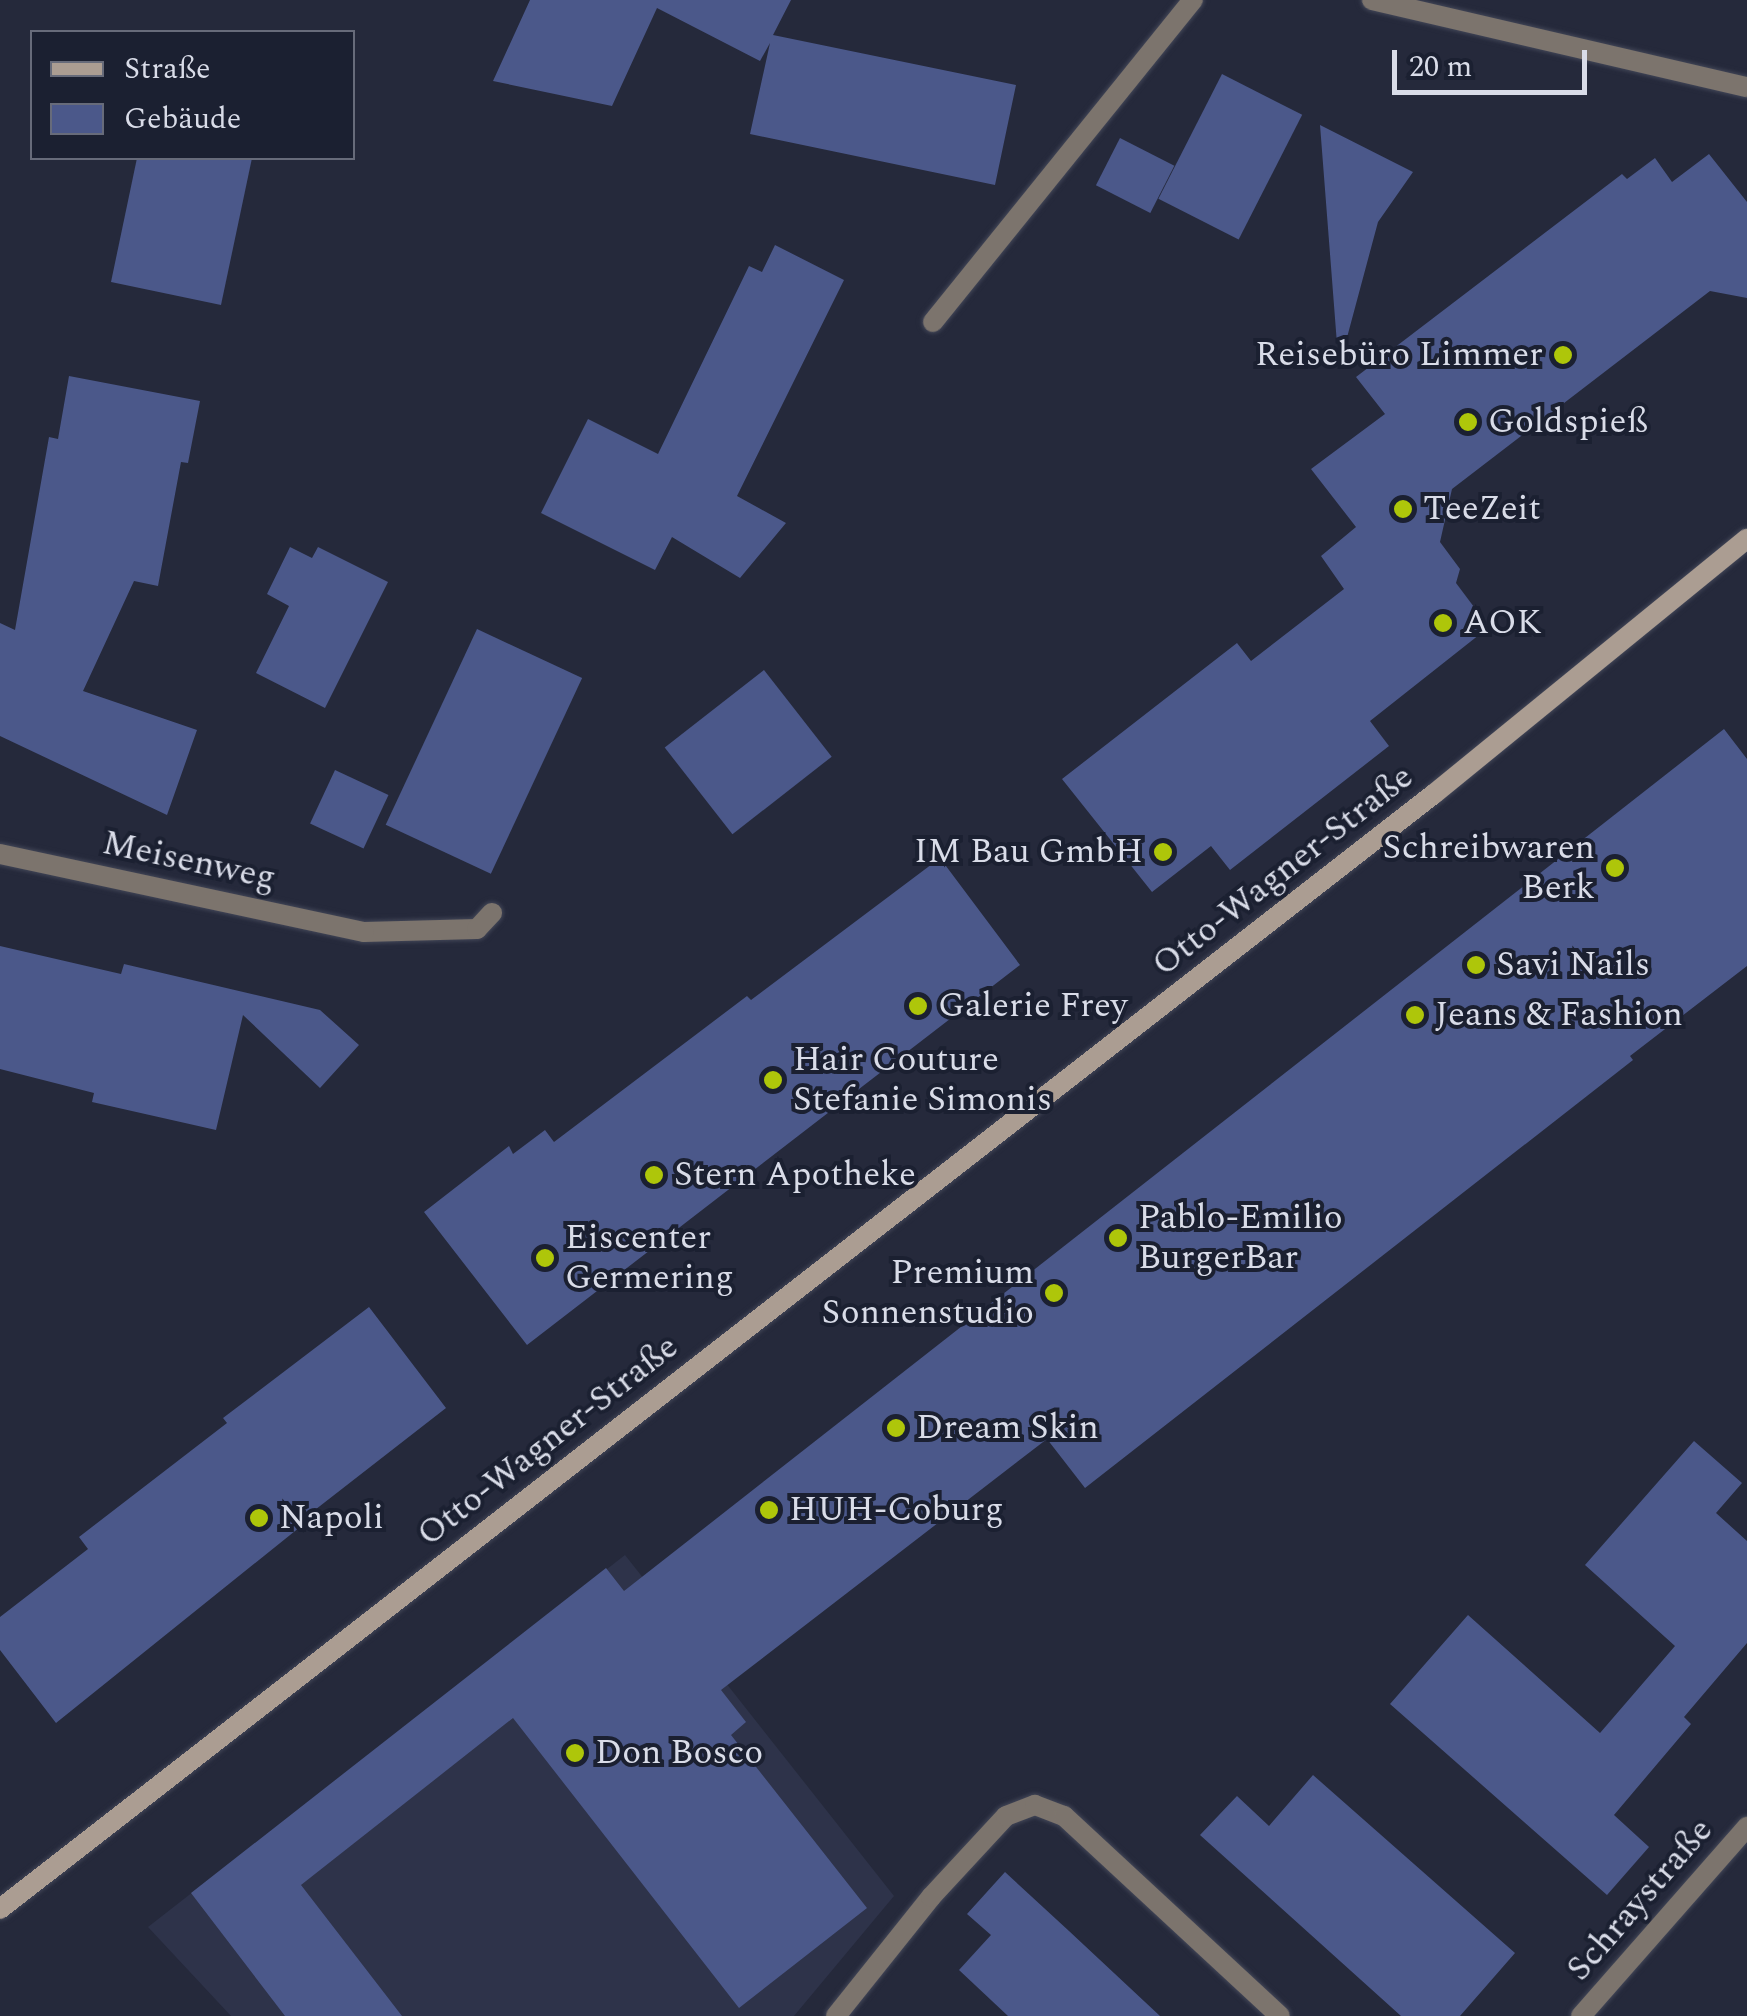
<!DOCTYPE html>
<meta charset="utf-8">
<style>
body{margin:0}
#map{position:relative;width:1747px;height:2016px;overflow:hidden;background:#25293b;font-family:Spectral,serif}
div>[style]{position:absolute}
.built>*{inset:0;background:#2e334a}
.building>*{inset:0;background:#4b588a;transform-origin:0 0}
.roads{filter:drop-shadow(0 0 2px #424657) drop-shadow(0 0 2px #424657)}
.lane>*{height:20px;margin:-10px;padding:0 10px;transform-origin:10px;border-radius:10px;background:#7c746d}
.street>*{height:20px;margin:-10px;padding:0 10px;transform-origin:10px;border-radius:10px;background:#7c746d}
.secondary>*{height:20px;margin:-10px;padding:0 10px;transform-origin:10px;border-radius:10px;background:#ab9d92}
.dots>*{width:28px;height:28px;translate:-50% -50%;box-sizing:border-box;border:5px solid #1b2031;border-radius:50%}
span{translate:-50% -50%;white-space:nowrap;text-align:center;line-height:1.15;-webkit-text-stroke:8px #1b2031;paint-order:stroke}
.poi-label{font-size:35px;color:#d9dce8}
.right{translate:-100% -50%;text-align:right}
.left{translate:0 -50%;text-align:left}
.street-label{font-size:35px;color:#d9dce8}
.legend{position:absolute;left:30px;top:30px;width:325px;height:130px;box-sizing:border-box;background:#1b2031;border:2px solid #676b7a;margin:0;padding:12px 18px;list-style:none;font-size:30px;color:#d9dce8}
.legend li{display:flex;align-items:center;gap:20px;height:50px}
.legend b{width:50px;border:2px solid #676b7a}
.scale{position:absolute;left:1392px;top:50px;width:195px;height:45px;box-sizing:border-box;border:5px solid #d9dce8;border-top:0;padding-left:12px;font-size:30px;line-height:35px;white-space:nowrap;color:#d9dce8;-webkit-text-stroke:8px #1b2031;paint-order:stroke}
</style>
<div id="map">
<div class="built">
<div style="clip-path:polygon(625px 1555px,894px 1896px,794px 2016px,231px 2016px,148px 1927px)"></div>
</div>
<div class="building">
<div style="clip-path:polygon(530px 0,791px 0,773px 35px,1016px 85px,995px 185px,750px 134px,770px 43px,760px 61px,657px 8px,612px 106px,493px 81px)"></div>
<div style="left:1222px;top:74px;width:90px;height:140px;rotate:27deg"></div>
<div style="clip-path:polygon(1320px 125px,1413px 172px,1378px 222px,1345px 345px,1337px 344px)"></div>
<div style="left:1120px;top:138px;width:61px;height:53px;rotate:27deg"></div>
<div style="clip-path:polygon(1709px 154px,1747px 202px,1747px 298px,1710px 291px,1452px 489px,1440px 542px,1460px 569px,1456px 583px,1489px 627px,1370px 721px,1389px 746px,1230px 870px,1211px 846px,1152px 892px,1062px 779px,1237px 643px,1251px 661px,1344px 589px,1321px 556px,1356px 527px,1311px 469px,1385px 414px,1356px 377px,1622px 174px,1627px 179px,1655px 158px,1672px 182px)"></div>
<div style="clip-path:polygon(137px 158px,252px 158px,221px 305px,111px 282px)"></div>
<div style="clip-path:polygon(775px 245px,844px 280px,737px 496px,786px 523px,740px 578px,672px 537px,655px 570px,541px 513px,588px 419px,658px 454px,749px 266px,762px 272px)"></div>
<div style="clip-path:polygon(69px 376px,200px 401px,188px 463px,181px 462px,158px 586px,134px 581px,83px 691px,197px 730px,167px 815px,0 736px,0 623px,15px 630px,49px 437px,58px 439px)"></div>
<div style="clip-path:polygon(290px 547px,312px 558px,318px 547px,388px 582px,325px 708px,256px 673px,289px 606px,267px 594px)"></div>
<div style="left:477px;top:629px;width:116px;height:216px;rotate:25deg"></div>
<div style="left:764px;top:670px;width:110px;height:126px;rotate:52deg"></div>
<div style="clip-path:polygon(1724px 729px,1747px 759px,1747px 966px,1630px 1056px,1633px 1060px,1085px 1488px,1047px 1439px,721px 1690px,746px 1722px,731px 1735px,867px 1908px,739px 2008px,513px 1718px,301px 1885px,402px 2016px,285px 2016px,191px 1893px,606px 1568px,624px 1591px)"></div>
<div style="left:335px;top:770px;width:59px;height:59px;rotate:25deg"></div>
<div style="clip-path:polygon(940px 858px,1020px 965px,527px 1345px,424px 1212px,509px 1146px,513px 1154px,545px 1130px,554px 1142px,747px 996px,751px 1000px)"></div>
<div style="clip-path:polygon(0 946px,121px 974px,124px 964px,320px 1010px,359px 1045px,320px 1088px,243px 1015px,216px 1130px,92px 1102px,94px 1093px,0 1069px)"></div>
<div style="clip-path:polygon(369px 1307px,446px 1408px,302px 1520px,305px 1523px,56px 1723px,0 1650px,0 1617px,88px 1549px,79px 1537px,227px 1423px,223px 1418px)"></div>
<div style="clip-path:polygon(1694px 1441px,1742px 1483px,1716px 1513px,1747px 1541px,1747px 1643px,1684px 1717px,1691px 1724px,1614px 1815px,1649px 1847px,1607px 1895px,1390px 1704px,1468px 1615px,1600px 1733px,1675px 1646px,1585px 1565px)"></div>
<div style="clip-path:polygon(1313px 1775px,1515px 1953px,1460px 2016px,1401px 2016px,1200px 1835px,1237px 1796px,1269px 1826px)"></div>
<div style="clip-path:polygon(1005px 1872px,1069px 1931px,1160px 2016px,1008px 2016px,959px 1970px,991px 1935px,967px 1914px)"></div>
</div>
<div class="roads">
<div class="lane">
<div style="left:933px;top:322px;width:414px;rotate:-51.1deg"></div>
<div style="left:364px;top:932px;width:113px;rotate:-1.5deg"></div>
<div style="left:477px;top:929px;width:22px;rotate:-47deg"></div>
</div>
<div class="street">
<div style="left:1372px;top:0;width:385px;rotate:13.1deg"></div>
<div style="left:0;top:854px;width:372px;rotate:12.1deg"></div>
<div style="left:836px;top:2016px;width:152px;rotate:-51.4deg"></div>
<div style="left:931px;top:1897px;width:110px;rotate:-47.2deg"></div>
<div style="left:1006px;top:1816px;width:31px;rotate:-21deg"></div>
<div style="left:1035px;top:1805px;width:31px;rotate:21deg"></div>
<div style="left:1064px;top:1816px;width:294px;rotate:42.8deg"></div>
<div style="left:1581px;top:2016px;width:252px;rotate:-48.7deg"></div>
</div>
<div class="secondary">
<div style="left:0;top:1909px;width:1816px;rotate:-37.87deg"></div>
<div style="left:1434px;top:794px;width:404px;rotate:-39.2deg"></div>
</div>
</div>
<div class="dots">
<div style="left:1563px;top:355px;background:#aec60a"></div>
<div style="left:1468px;top:422px;background:#aec60a"></div>
<div style="left:1403px;top:509px;background:#aec60a"></div>
<div style="left:1443px;top:623px;background:#aec60a"></div>
<div style="left:1163px;top:852px;background:#aec60a"></div>
<div style="left:1615px;top:868px;background:#aec60a"></div>
<div style="left:1476px;top:965px;background:#aec60a"></div>
<div style="left:918px;top:1006px;background:#aec60a"></div>
<div style="left:1415px;top:1015px;background:#aec60a"></div>
<div style="left:773px;top:1080px;background:#aec60a"></div>
<div style="left:654px;top:1175px;background:#aec60a"></div>
<div style="left:1118px;top:1238px;background:#aec60a"></div>
<div style="left:545px;top:1258px;background:#aec60a"></div>
<div style="left:1054px;top:1293px;background:#aec60a"></div>
<div style="left:896px;top:1428px;background:#aec60a"></div>
<div style="left:769px;top:1510px;background:#aec60a"></div>
<div style="left:259px;top:1518px;background:#aec60a"></div>
<div style="left:575px;top:1753px;background:#aec60a"></div>
</div>
<div class="poi-label">
<span class="right" style="left:1543px;top:355px">Reisebüro Limmer</span>
<span class="left" style="left:1488px;top:422px">Goldspieß</span>
<span class="left" style="left:1423px;top:509px">TeeZeit</span>
<span class="left" style="left:1463px;top:623px">AOK</span>
<span class="right" style="left:1595px;top:868px">Schreibwaren<br>Berk</span>
<span class="right" style="left:1143px;top:852px">IM Bau GmbH</span>
<span class="left" style="left:1496px;top:965px">Savi Nails</span>
<span class="left" style="left:938px;top:1006px">Galerie Frey</span>
<span class="left" style="left:1435px;top:1015px">Jeans &amp; Fashion</span>
<span class="left" style="left:793px;top:1080px">Hair Couture<br>Stefanie Simonis</span>
<span class="left" style="left:674px;top:1175px">Stern Apotheke</span>
<span class="left" style="left:1138px;top:1238px">Pablo-Emilio<br>BurgerBar</span>
<span class="left" style="left:565px;top:1258px">Eiscenter<br>Germering</span>
<span class="right" style="left:1034px;top:1293px">Premium<br>Sonnenstudio</span>
<span class="left" style="left:916px;top:1428px">Dream Skin</span>
<span class="left" style="left:789px;top:1510px">HUH-Coburg</span>
<span class="left" style="left:279px;top:1518px">Napoli</span>
<span class="left" style="left:595px;top:1753px">Don Bosco</span>
</div>
<div class="street-label">
<span style="left:189px;top:861px;rotate:12deg">Meisenweg</span>
<span style="left:1283px;top:871px;rotate:-38deg">Otto-Wagner-Straße</span>
<span style="left:548px;top:1441px;rotate:-38deg">Otto-Wagner-Straße</span>
<span style="left:1640px;top:1900px;rotate:-49deg">Schraystraße</span>
</div>
<ul class="legend">
<li><b style="height:12px;background:#ab9d92"></b>Straße</li>
<li><b style="height:28px;background:#4b588a"></b>Gebäude</li>
</ul>
<div class="scale">20 m</div>
</div>
